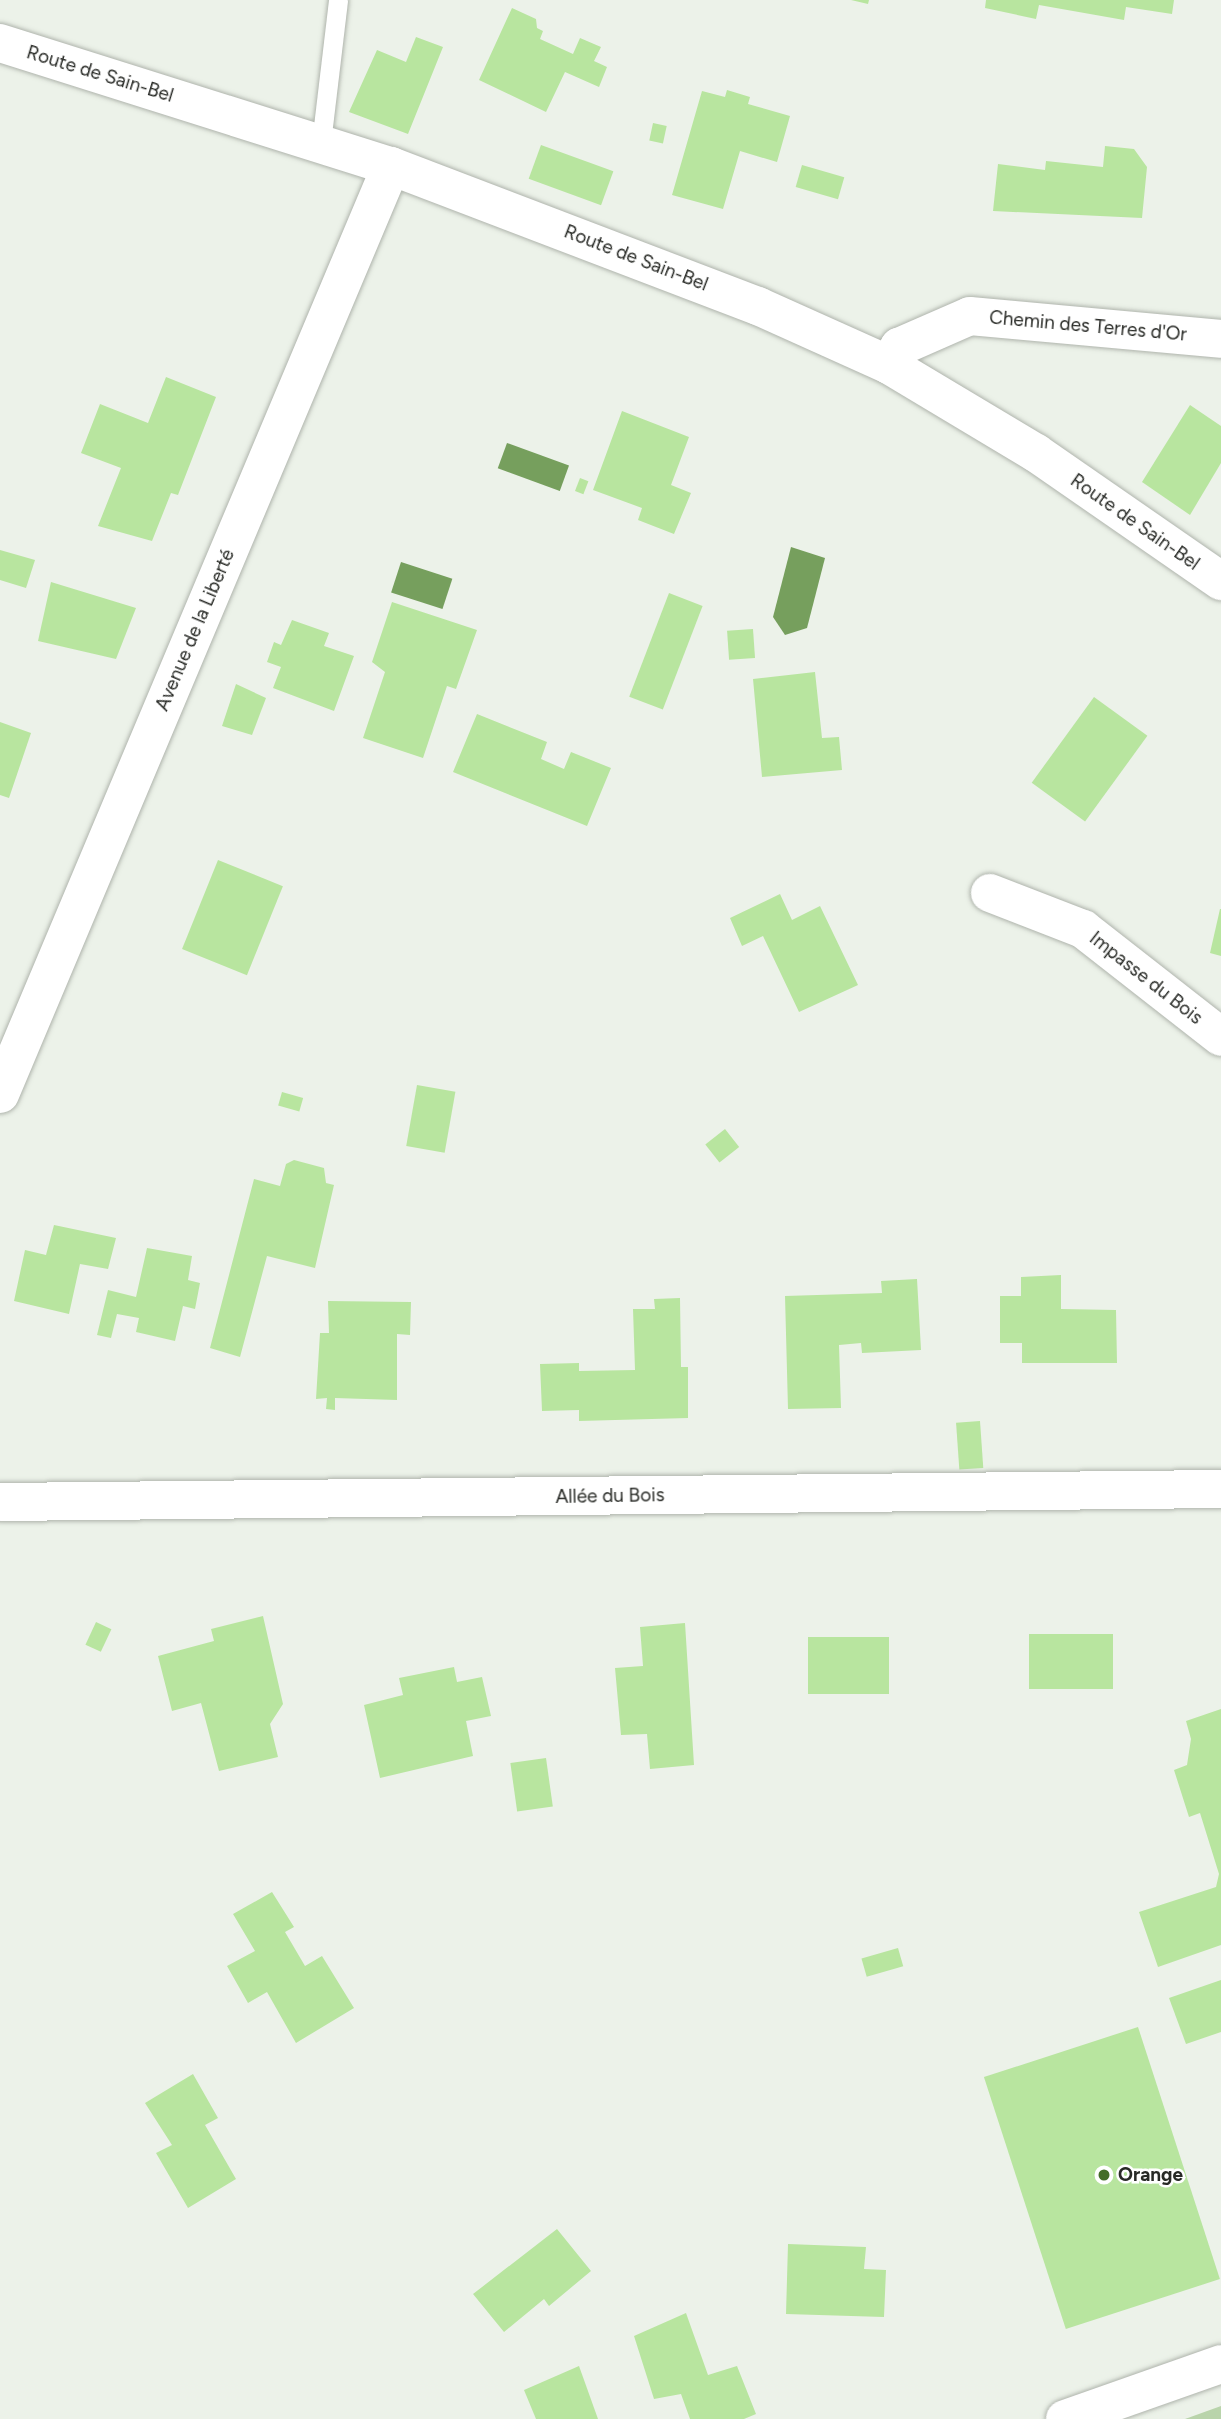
<!DOCTYPE html>
<meta charset="utf-8">
<style>
body{margin:0}
#map{position:relative;width:1221px;height:2419px;overflow:hidden;background:#ecf2e9;font-family:Figtree,sans-serif}
div>[style]{position:absolute}
.green>*{inset:0;background:#b9d4ab}
.water>*{inset:0;background:#769f5d;transform-origin:0 0}
.building>*{inset:0;background:#b8e59f;transform-origin:0 0}
.roads{filter:drop-shadow(0 0 2px #afb4ac) drop-shadow(0 0 2px #afb4ac)}
.service>*{height:19px;margin:-9.5px;padding:0 9.5px;transform-origin:9.5px;border-radius:9.5px;background:#fff}
.minor>*{height:38px;margin:-19px;padding:0 19px;transform-origin:19px;border-radius:19px;background:#fff}
.tertiary>*{height:38px;margin:-19px;padding:0 19px;transform-origin:19px;border-radius:19px;background:#fff}
.secondary>*{height:38px;margin:-19px;padding:0 19px;transform-origin:19px;border-radius:19px;background:#fff}
.dots>*{width:19px;height:19px;translate:-50% -50%;box-sizing:border-box;border:4px solid #fff;border-radius:50%}
span{translate:-50% -50%;white-space:nowrap;text-align:center;line-height:1.15;-webkit-text-stroke:5px #fff;paint-order:stroke}
.street-label{font-size:19px;color:#282a26}
.poi-label{font-size:19px;color:#282a26;font-weight:700}
.left{translate:0 -50%;text-align:left}
</style>
<div id="map">
<div class="green">
<div style="clip-path:polygon(1221px 2406px,1221px 2419px,1185px 2419px)"></div>
</div>
<div class="water">
<div style="left:507px;top:443px;width:66px;height:27px;rotate:20deg"></div>
<div style="clip-path:polygon(791px 547px,825px 558px,807px 628px,785px 635px,773px 617px)"></div>
<div style="left:401px;top:562px;width:54px;height:32px;rotate:18deg"></div>
</div>
<div class="building">
<div style="clip-path:polygon(851px 0,869px 0,868px 4px)"></div>
<div style="clip-path:polygon(986px 0,1174px 0,1172px 14px,1126px 7px,1124px 20px,1039px 5px,1036px 19px,985px 8px)"></div>
<div style="clip-path:polygon(512px 8px,536px 19px,537px 28px,543px 31px,540px 39px,573px 54px,580px 38px,601px 47px,594px 61px,607px 67px,599px 87px,565px 72px,546px 112px,479px 80px)"></div>
<div style="clip-path:polygon(416px 37px,443px 47px,408px 134px,349px 112px,377px 50px,406px 62px)"></div>
<div style="clip-path:polygon(727px 90px,750px 97px,748px 104px,790px 116px,777px 162px,740px 151px,723px 209px,672px 195px,702px 91px,725px 97px)"></div>
<div style="left:653px;top:123px;width:14px;height:18px;rotate:12deg"></div>
<div style="left:541px;top:145px;width:77px;height:36px;rotate:20deg"></div>
<div style="clip-path:polygon(1105px 146px,1134px 149px,1147px 167px,1142px 218px,993px 211px,998px 164px,1045px 170px,1046px 161px,1103px 167px)"></div>
<div style="left:802px;top:165px;width:44px;height:23px;rotate:16deg"></div>
<div style="clip-path:polygon(166px 377px,216px 397px,178px 495px,171px 493px,152px 541px,98px 526px,121px 468px,81px 453px,100px 404px,148px 423px)"></div>
<div style="clip-path:polygon(1190px 405px,1221px 426px,1221px 463px,1190px 515px,1142px 482px)"></div>
<div style="clip-path:polygon(622px 411px,689px 437px,671px 485px,691px 493px,674px 534px,638px 520px,642px 508px,593px 490px)"></div>
<div style="left:580px;top:478px;width:9px;height:14px;rotate:21deg"></div>
<div style="clip-path:polygon(0 550px,35px 560px,26px 588px,0 580px)"></div>
<div style="clip-path:polygon(51px 582px,136px 608px,116px 659px,38px 641px)"></div>
<div style="left:669px;top:593px;width:36px;height:111px;rotate:21deg"></div>
<div style="clip-path:polygon(392px 602px,477px 630px,456px 689px,447px 686px,423px 758px,363px 738px,385px 672px,372px 662px)"></div>
<div style="clip-path:polygon(292px 620px,329px 633px,324px 646px,354px 656px,334px 711px,273px 688px,281px 667px,267px 662px,274px 642px,281px 645px)"></div>
<div style="left:753px;top:629px;width:29px;height:26px;rotate:86deg"></div>
<div style="clip-path:polygon(815px 672px,822px 738px,839px 737px,842px 770px,762px 777px,753px 679px)"></div>
<div style="clip-path:polygon(236px 684px,266px 698px,252px 735px,222px 726px)"></div>
<div style="left:1094px;top:697px;width:66px;height:106px;rotate:36deg"></div>
<div style="clip-path:polygon(477px 714px,547px 742px,541px 759px,564px 769px,571px 752px,611px 768px,587px 826px,453px 772px)"></div>
<div style="clip-path:polygon(0 722px,31px 733px,9px 798px,0 795px)"></div>
<div style="left:218px;top:860px;width:70px;height:96px;rotate:22deg"></div>
<div style="clip-path:polygon(780px 894px,792px 920px,820px 906px,858px 985px,799px 1012px,763px 936px,742px 946px,730px 918px)"></div>
<div style="clip-path:polygon(1220px 909px,1221px 909px,1221px 956px,1210px 953px)"></div>
<div style="left:417px;top:1085px;width:39px;height:62px;rotate:10deg"></div>
<div style="left:282px;top:1092px;width:22px;height:14px;rotate:16deg"></div>
<div style="left:725px;top:1129px;width:23px;height:25px;rotate:52deg"></div>
<div style="clip-path:polygon(294px 1160px,324px 1168px,326px 1183px,334px 1185px,315px 1268px,267px 1256px,240px 1357px,210px 1348px,254px 1179px,280px 1186px,286px 1164px)"></div>
<div style="clip-path:polygon(54px 1225px,116px 1238px,108px 1269px,80px 1264px,69px 1314px,14px 1301px,25px 1250px,46px 1255px)"></div>
<div style="clip-path:polygon(147px 1248px,192px 1256px,188px 1280px,200px 1283px,195px 1309px,183px 1306px,175px 1341px,136px 1332px,139px 1318px,117px 1314px,111px 1338px,97px 1335px,108px 1290px,136px 1297px)"></div>
<div style="clip-path:polygon(1061px 1275px,1061px 1309px,1116px 1310px,1117px 1363px,1022px 1363px,1022px 1343px,1000px 1343px,1000px 1296px,1021px 1296px,1021px 1277px)"></div>
<div style="clip-path:polygon(917px 1279px,921px 1350px,862px 1353px,861px 1343px,839px 1345px,841px 1408px,788px 1409px,785px 1296px,882px 1293px,881px 1281px)"></div>
<div style="clip-path:polygon(680px 1298px,681px 1367px,688px 1367px,688px 1418px,579px 1421px,579px 1410px,542px 1411px,540px 1364px,579px 1363px,579px 1371px,635px 1370px,633px 1309px,655px 1309px,654px 1299px)"></div>
<div style="clip-path:polygon(328px 1301px,411px 1302px,410px 1335px,397px 1334px,397px 1400px,335px 1398px,335px 1410px,326px 1409px,327px 1398px,316px 1399px,320px 1333px,329px 1333px)"></div>
<div style="left:980px;top:1421px;width:47px;height:24px;rotate:86deg"></div>
<div style="clip-path:polygon(263px 1616px,283px 1704px,270px 1724px,278px 1757px,219px 1771px,201px 1703px,172px 1711px,158px 1656px,214px 1641px,211px 1629px)"></div>
<div style="left:96px;top:1622px;width:17px;height:25px;rotate:25deg"></div>
<div style="clip-path:polygon(685px 1623px,694px 1765px,650px 1769px,647px 1734px,621px 1735px,615px 1668px,643px 1666px,640px 1627px)"></div>
<div style="left:1113px;top:1634px;width:55px;height:84px;rotate:90deg"></div>
<div style="left:808px;top:1637px;width:81px;height:57px"></div>
<div style="clip-path:polygon(454px 1667px,457px 1682px,482px 1677px,491px 1716px,466px 1721px,473px 1756px,380px 1778px,364px 1705px,403px 1695px,399px 1678px)"></div>
<div style="clip-path:polygon(1221px 1709px,1221px 1945px,1158px 1967px,1139px 1912px,1216px 1887px,1219px 1874px,1200px 1813px,1189px 1817px,1174px 1770px,1187px 1765px,1191px 1739px,1186px 1721px)"></div>
<div style="left:546px;top:1758px;width:49px;height:36px;rotate:82deg"></div>
<div style="clip-path:polygon(272px 1892px,294px 1927px,285px 1932px,305px 1966px,322px 1956px,354px 2008px,296px 2043px,267px 1992px,248px 2003px,227px 1966px,255px 1951px,233px 1914px)"></div>
<div style="left:898px;top:1948px;width:19px;height:38px;rotate:74deg"></div>
<div style="clip-path:polygon(1221px 1980px,1221px 2032px,1186px 2044px,1169px 1998px)"></div>
<div style="left:1138px;top:2027px;width:265px;height:162px;rotate:72deg"></div>
<div style="clip-path:polygon(193px 2074px,218px 2118px,205px 2125px,236px 2179px,188px 2208px,156px 2153px,172px 2145px,145px 2103px)"></div>
<div style="clip-path:polygon(557px 2229px,591px 2271px,549px 2306px,544px 2299px,504px 2332px,473px 2294px)"></div>
<div style="clip-path:polygon(788px 2244px,866px 2247px,864px 2269px,886px 2270px,884px 2317px,786px 2314px)"></div>
<div style="clip-path:polygon(686px 2313px,708px 2375px,737px 2366px,756px 2414px,744px 2419px,690px 2419px,681px 2394px,654px 2399px,634px 2336px)"></div>
<div style="clip-path:polygon(579px 2366px,598px 2419px,536px 2419px,524px 2390px)"></div>
</div>
<div class="roads">
<div class="service">
<div style="left:321px;top:143px;width:144px;rotate:-83.2deg"></div>
</div>
<div class="minor">
<div style="left:889px;top:365px;width:21px;rotate:-61deg"></div>
<div style="left:899px;top:347px;width:77px;rotate:-23.6deg"></div>
<div style="left:970px;top:316px;width:252px;rotate:5.2deg"></div>
<div style="left:990px;top:893px;width:100px;rotate:21.2deg"></div>
<div style="left:1083px;top:929px;width:175px;rotate:38deg"></div>
<div style="left:0;top:1094px;width:1007px;rotate:-67.15deg"></div>
<div style="left:0;top:1502px;width:1221px;rotate:-0.61deg"></div>
</div>
<div class="tertiary">
<div style="left:1065px;top:2419px;width:165px;rotate:-19.4deg"></div>
</div>
<div class="secondary">
<div style="left:0;top:43px;width:410px;rotate:17.5deg"></div>
<div style="left:391px;top:166px;width:393px;rotate:20.9deg"></div>
<div style="left:758px;top:306px;width:144px;rotate:24.2deg"></div>
<div style="left:889px;top:365px;width:171px;rotate:30.9deg"></div>
<div style="left:1036px;top:453px;width:225px;rotate:34.7deg"></div>
</div>
</div>
<div class="dots">
<div style="left:1104px;top:2175px;background:#436c27"></div>
</div>
<div class="street-label">
<span style="left:100px;top:74px;rotate:17deg">Route de Sain-Bel</span>
<span style="left:636px;top:258px;rotate:21deg">Route de Sain-Bel</span>
<span style="left:1088px;top:326px;rotate:5deg">Chemin des Terres d'Or</span>
<span style="left:1135px;top:522px;rotate:35deg">Route de Sain-Bel</span>
<span style="left:195px;top:630px;rotate:-67deg">Avenue de la Liberté</span>
<span style="left:1146px;top:978px;rotate:38deg">Impasse du Bois</span>
<span style="left:610px;top:1496px;rotate:-1deg">Allée du Bois</span>
</div>
<div class="poi-label">
<span class="left" style="left:1118px;top:2175px">Orange</span>
</div>
</div>
